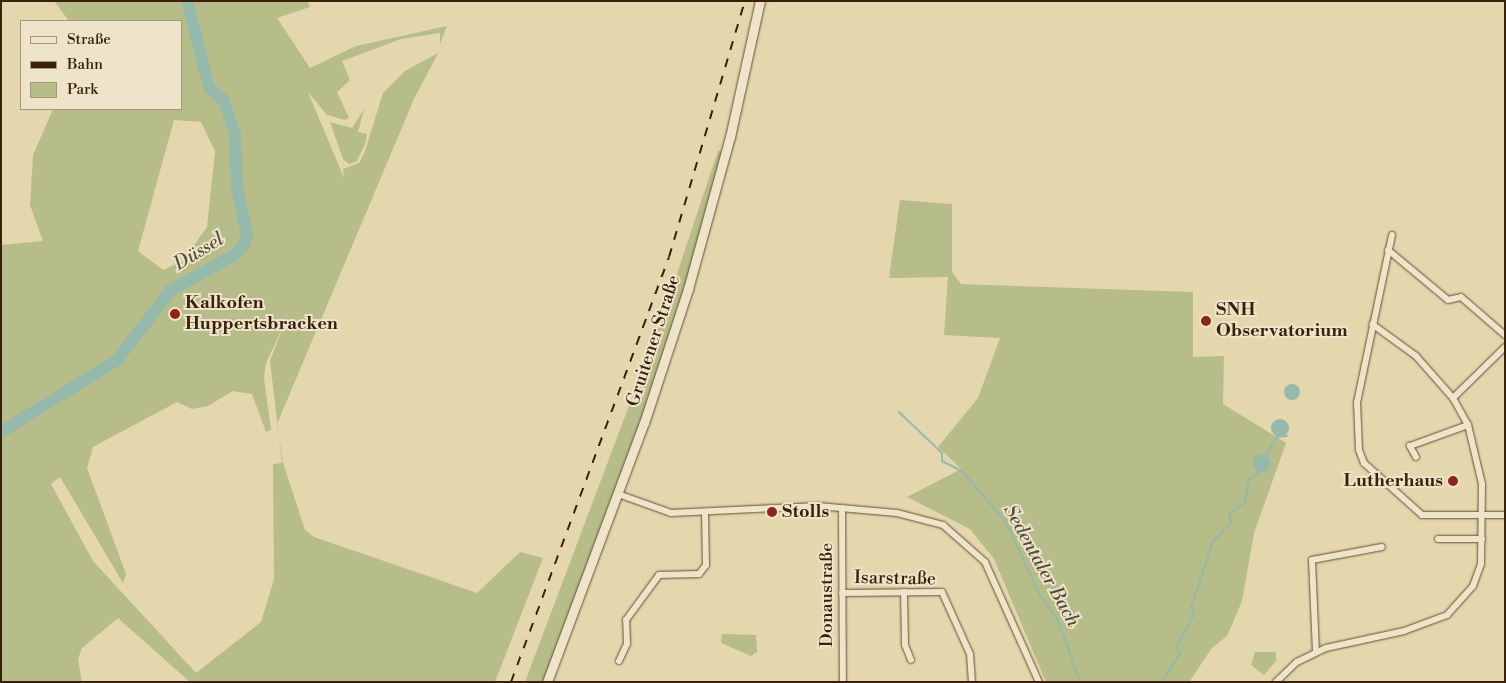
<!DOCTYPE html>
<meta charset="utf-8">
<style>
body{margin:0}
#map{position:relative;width:1506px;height:683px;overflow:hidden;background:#e4d6ad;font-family:"Libre Bodoni",serif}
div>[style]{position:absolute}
.green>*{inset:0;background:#b7bd88}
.water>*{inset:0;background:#95b9ab}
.round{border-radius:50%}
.stream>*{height:2px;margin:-1px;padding:0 1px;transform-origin:1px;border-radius:1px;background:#95b9ab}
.river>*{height:12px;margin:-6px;padding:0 6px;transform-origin:6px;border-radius:6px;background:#95b9ab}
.roads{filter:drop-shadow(0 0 1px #644e33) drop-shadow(0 0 1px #644e33)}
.street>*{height:6px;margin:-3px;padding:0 3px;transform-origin:3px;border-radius:3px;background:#ede4ca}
.secondary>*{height:9px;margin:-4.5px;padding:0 4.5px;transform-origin:4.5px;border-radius:4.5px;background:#ede4ca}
.rail>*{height:2px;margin-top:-1px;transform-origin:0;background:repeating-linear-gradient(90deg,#3a200a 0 9px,transparent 0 18px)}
.dots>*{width:14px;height:14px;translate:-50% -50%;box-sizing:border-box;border:2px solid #ede4ca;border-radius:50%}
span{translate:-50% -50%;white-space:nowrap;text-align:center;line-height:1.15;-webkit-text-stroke:4px #ede4ca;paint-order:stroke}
.poi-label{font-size:18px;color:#3a200a;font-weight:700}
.left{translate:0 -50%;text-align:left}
.right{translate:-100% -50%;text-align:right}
.street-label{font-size:18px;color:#3a200a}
.water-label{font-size:19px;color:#554e3a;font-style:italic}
.frame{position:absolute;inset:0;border:2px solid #3a200a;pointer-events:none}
.legend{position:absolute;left:20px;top:20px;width:162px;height:90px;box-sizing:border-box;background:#ede4ca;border:1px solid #a5967d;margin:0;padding:6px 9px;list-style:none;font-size:15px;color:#3a200a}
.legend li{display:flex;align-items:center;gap:10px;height:25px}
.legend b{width:25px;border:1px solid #a5967d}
</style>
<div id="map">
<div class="green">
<div style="clip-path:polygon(evenodd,54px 1px,307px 1px,310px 7px,277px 18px,310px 68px,356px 46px,447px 26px,440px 44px,440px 33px,401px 39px,342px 61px,350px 80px,337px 92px,349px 118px,345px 120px,327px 115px,308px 92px,344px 178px,343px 169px,359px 163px,365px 151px,383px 93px,405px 71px,438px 53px,414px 99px,277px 424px,283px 463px,305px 530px,314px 537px,477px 593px,520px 552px,543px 558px,495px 682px,190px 682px,118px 618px,82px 648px,78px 659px,82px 682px,1px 682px,1px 245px,43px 241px,30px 205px,33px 155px,53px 109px,181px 109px,181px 21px,69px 21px,54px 1px,174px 120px,201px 122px,215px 151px,207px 227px,183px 261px,163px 270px,138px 251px,174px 120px,54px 1px,283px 327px,270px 361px,282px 463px,273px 464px,274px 579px,261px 622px,196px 673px,93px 561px,51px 484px,60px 477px,123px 583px,126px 574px,87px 468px,93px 447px,177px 402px,192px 409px,208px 406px,233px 391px,252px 394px,266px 432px,271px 430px,264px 378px,266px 363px,283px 327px)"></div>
<div style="clip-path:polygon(364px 109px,358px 132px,367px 134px,365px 144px,357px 161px,349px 164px,343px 159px,330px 122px,352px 128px)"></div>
<div style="clip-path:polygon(718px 151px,723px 151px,700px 237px,656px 380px,543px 682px,525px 682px,665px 310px)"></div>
<div style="clip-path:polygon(900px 200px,952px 204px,952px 272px,961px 284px,1193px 292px,1193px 357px,1224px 356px,1223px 404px,1286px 443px,1254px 533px,1242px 601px,1227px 636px,1212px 648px,1189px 682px,1046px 682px,994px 559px,970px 529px,907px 497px,961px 469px,938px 447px,978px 398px,1000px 338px,944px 335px,948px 277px,889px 278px)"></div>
<div style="clip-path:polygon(722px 634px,756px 635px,757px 652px,751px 656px,721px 643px)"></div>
<div style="clip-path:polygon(1255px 652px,1276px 652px,1276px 661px,1264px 675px,1251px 665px)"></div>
</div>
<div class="water">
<div class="round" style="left:1284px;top:384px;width:16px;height:16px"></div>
<div class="round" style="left:1271px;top:419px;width:18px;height:18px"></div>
<div class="round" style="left:1253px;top:454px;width:18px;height:18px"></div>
</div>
<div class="stream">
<div style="left:899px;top:412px;width:59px;rotate:43.6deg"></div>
<div style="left:942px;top:453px;width:8px;rotate:90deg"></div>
<div style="left:942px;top:461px;width:22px;rotate:27deg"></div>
<div style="left:962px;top:471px;width:66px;rotate:49.3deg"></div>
<div style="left:1005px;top:521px;width:82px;rotate:64.7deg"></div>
<div style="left:1040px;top:595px;width:31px;rotate:54deg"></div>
<div style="left:1058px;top:620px;width:66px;rotate:70.5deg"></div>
<div style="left:1266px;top:455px;width:21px;rotate:-59deg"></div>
<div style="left:1277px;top:437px;width:10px;rotate:-6deg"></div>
<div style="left:1162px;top:682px;width:34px;rotate:-58deg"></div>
<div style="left:1180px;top:653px;width:7px;rotate:-124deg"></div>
<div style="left:1176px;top:647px;width:38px;rotate:-61deg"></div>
<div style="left:1194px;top:614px;width:7px;rotate:-117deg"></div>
<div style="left:1191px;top:608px;width:70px;rotate:-71.6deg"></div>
<div style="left:1213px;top:542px;width:27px;rotate:-48deg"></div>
<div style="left:1231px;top:522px;width:8px;rotate:-104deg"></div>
<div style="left:1229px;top:514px;width:20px;rotate:-37deg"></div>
<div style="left:1245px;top:502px;width:23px;rotate:-80deg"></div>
<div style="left:1249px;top:479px;width:14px;rotate:-34deg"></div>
</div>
<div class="river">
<div style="left:1px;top:432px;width:137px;rotate:-31.8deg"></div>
<div style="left:117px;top:360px;width:88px;rotate:-52.4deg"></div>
<div style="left:171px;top:290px;width:71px;rotate:-28.7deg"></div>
<div style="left:233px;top:256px;width:16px;rotate:-45deg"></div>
<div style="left:244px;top:245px;width:10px;rotate:-73deg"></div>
<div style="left:247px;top:235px;width:49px;rotate:-101.8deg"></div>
<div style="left:237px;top:187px;width:53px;rotate:-92.2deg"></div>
<div style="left:235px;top:134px;width:36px;rotate:-109deg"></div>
<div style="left:223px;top:100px;width:19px;rotate:-137deg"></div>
<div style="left:209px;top:87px;width:89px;rotate:-104.3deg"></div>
</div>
<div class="roads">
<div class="street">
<div style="left:1392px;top:235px;width:171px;rotate:101.8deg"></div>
<div style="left:1357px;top:402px;width:48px;rotate:87.6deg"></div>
<div style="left:1359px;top:450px;width:14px;rotate:69deg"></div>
<div style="left:1364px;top:463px;width:78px;rotate:41.9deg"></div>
<div style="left:1422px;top:515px;width:83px"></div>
<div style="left:1388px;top:250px;width:78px;rotate:39.8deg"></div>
<div style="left:1448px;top:300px;width:13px;rotate:-13deg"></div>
<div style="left:1461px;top:297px;width:58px;rotate:40.8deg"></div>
<div style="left:1453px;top:398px;width:73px;rotate:-44.4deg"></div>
<div style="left:1416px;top:457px;width:13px;rotate:-119deg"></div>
<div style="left:1410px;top:446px;width:62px;rotate:-19.9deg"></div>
<div style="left:618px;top:494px;width:56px;rotate:19.7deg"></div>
<div style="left:671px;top:513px;width:147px;rotate:-2.7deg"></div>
<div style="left:818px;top:506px;width:79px;rotate:5.1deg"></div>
<div style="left:897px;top:513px;width:48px;rotate:14.6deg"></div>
<div style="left:943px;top:525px;width:56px;rotate:41.4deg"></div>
<div style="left:985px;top:562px;width:132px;rotate:65.8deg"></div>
<div style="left:842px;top:508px;width:174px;rotate:89.7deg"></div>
<div style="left:1438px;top:539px;width:44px"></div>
<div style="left:904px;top:592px;width:53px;rotate:88.9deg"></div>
<div style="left:905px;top:645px;width:16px;rotate:68deg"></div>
<div style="left:842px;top:593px;width:100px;rotate:-0.6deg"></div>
<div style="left:942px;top:592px;width:68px;rotate:65.7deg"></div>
<div style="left:970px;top:654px;width:28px;rotate:86deg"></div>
<div style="left:1316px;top:652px;width:92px;rotate:-92.5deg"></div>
<div style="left:1312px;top:560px;width:71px;rotate:-10.5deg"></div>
<div style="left:619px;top:661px;width:19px;rotate:-65deg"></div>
<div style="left:627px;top:644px;width:24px;rotate:-92deg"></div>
<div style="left:626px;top:620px;width:56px;rotate:-53.7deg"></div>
<div style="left:659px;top:575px;width:40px;rotate:-1.4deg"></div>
<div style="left:699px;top:574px;width:11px;rotate:-52deg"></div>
<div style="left:706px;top:565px;width:52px;rotate:-91.1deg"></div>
<div style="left:1276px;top:682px;width:29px;rotate:-44deg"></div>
<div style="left:1297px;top:662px;width:32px;rotate:-26deg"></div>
<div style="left:1326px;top:648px;width:80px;rotate:-12.3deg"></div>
<div style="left:1404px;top:631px;width:46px;rotate:-20.4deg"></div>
<div style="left:1447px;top:615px;width:39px;rotate:-48deg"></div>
<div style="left:1473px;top:586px;width:23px;rotate:-70deg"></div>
<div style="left:1481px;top:564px;width:80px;rotate:-89.3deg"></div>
<div style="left:1482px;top:484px;width:61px;rotate:-103.3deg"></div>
<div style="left:1468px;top:425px;width:31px;rotate:-119deg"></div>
<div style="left:1453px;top:398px;width:56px;rotate:-131.4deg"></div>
<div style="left:1416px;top:356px;width:54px;rotate:-144deg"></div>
</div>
<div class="secondary">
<div style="left:547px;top:682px;width:277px;rotate:-69.5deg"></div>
<div style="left:644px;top:423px;width:141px;rotate:-71.8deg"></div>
<div style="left:688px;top:289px;width:158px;rotate:-74.6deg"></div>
<div style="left:730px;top:137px;width:139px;rotate:-77.6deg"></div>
</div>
</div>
<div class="rail">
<div style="left:511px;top:682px;width:453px;rotate:-69.6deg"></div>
<div style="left:669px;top:257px;width:267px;rotate:-73.5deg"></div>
</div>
<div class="dots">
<div style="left:175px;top:314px;background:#8f2418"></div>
<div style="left:1206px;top:321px;background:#8f2418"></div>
<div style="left:1453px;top:481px;background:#8f2418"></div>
<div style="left:772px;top:512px;background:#8f2418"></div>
</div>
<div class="poi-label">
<span class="left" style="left:185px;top:314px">Kalkofen<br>Huppertsbracken</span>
<span class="left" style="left:1216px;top:321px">SNH<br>Observatorium</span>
<span class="right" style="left:1443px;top:481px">Lutherhaus</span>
<span class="left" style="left:782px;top:512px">Stolls</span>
</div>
<div class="street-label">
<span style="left:654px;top:341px;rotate:-72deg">Gruitener Straße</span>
<span style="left:895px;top:579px;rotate:1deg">Isarstraße</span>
<span style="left:827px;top:595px;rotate:-90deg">Donaustraße</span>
</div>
<div class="water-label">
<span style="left:199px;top:252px;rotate:-31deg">Düssel</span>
<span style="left:1041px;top:566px;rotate:61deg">Sedentaler Bach</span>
</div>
<div class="frame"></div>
<ul class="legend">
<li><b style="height:6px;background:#ede4ca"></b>Straße</li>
<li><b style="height:6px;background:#3a200a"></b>Bahn</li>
<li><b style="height:14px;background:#b7bd88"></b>Park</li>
</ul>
</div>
